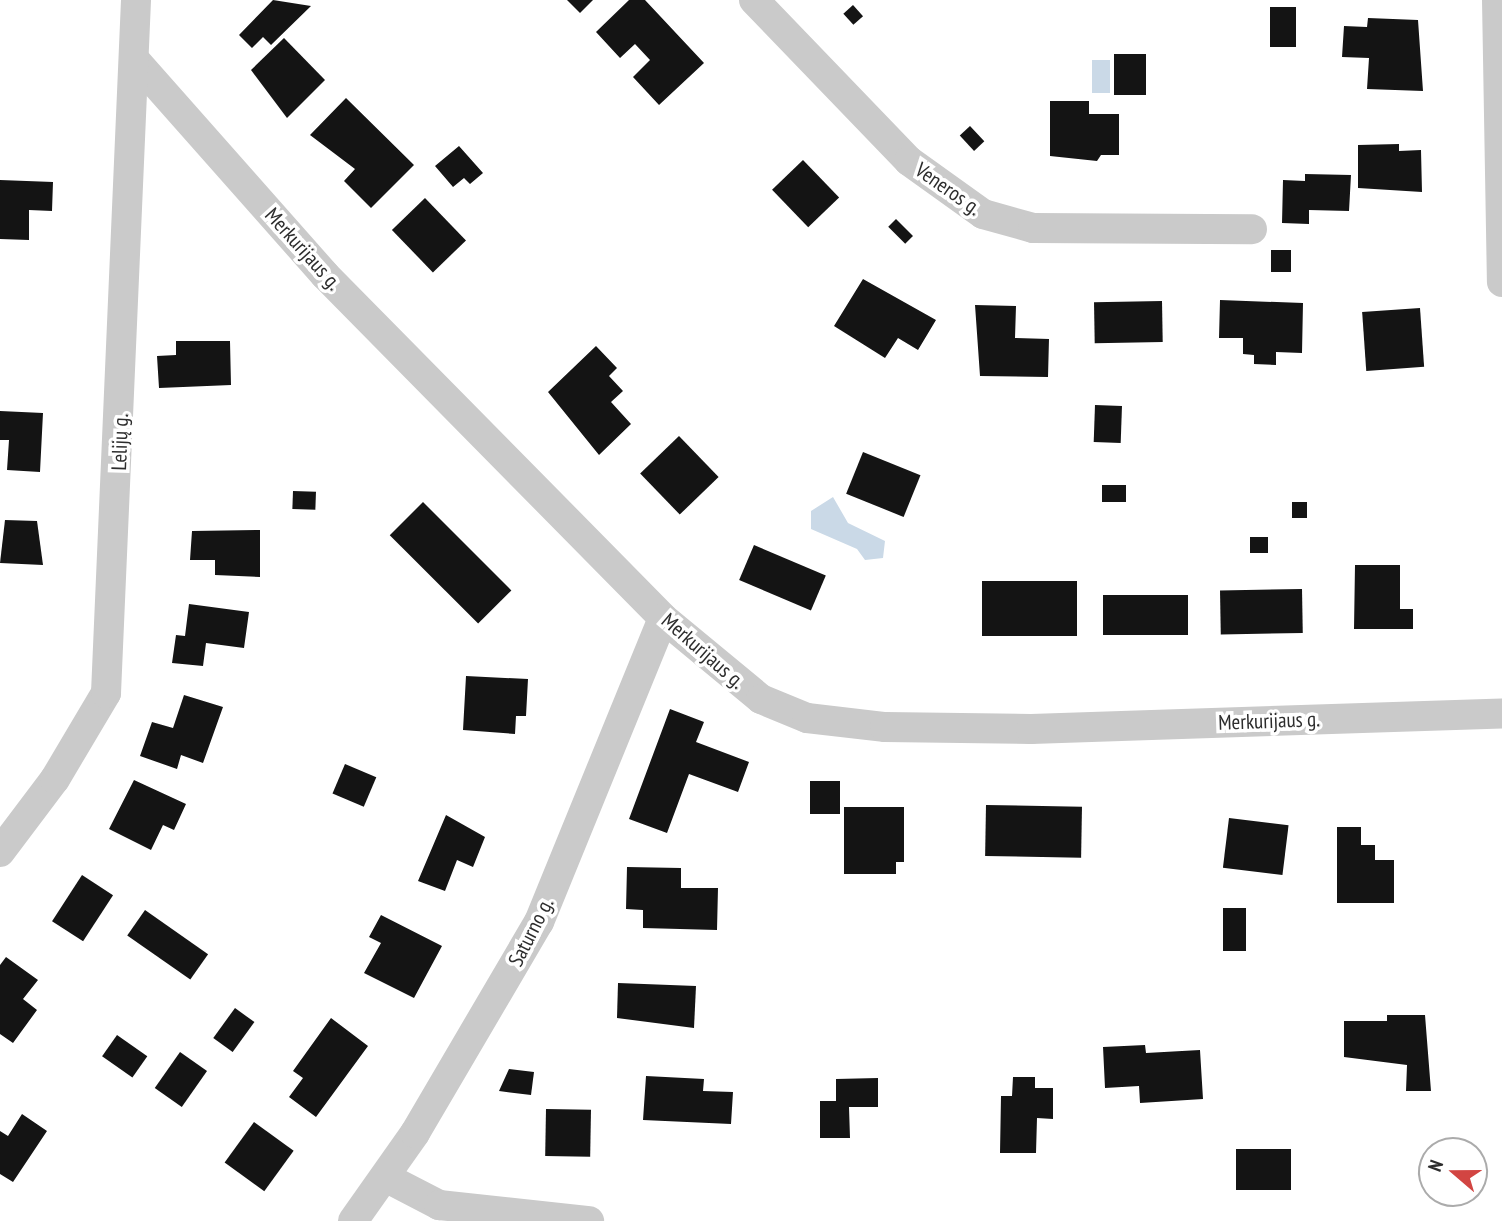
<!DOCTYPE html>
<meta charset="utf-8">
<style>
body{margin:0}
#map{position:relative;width:1502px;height:1221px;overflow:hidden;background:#fff;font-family:"PT Sans Narrow",sans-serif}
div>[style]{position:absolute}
.water>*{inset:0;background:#cad9e7;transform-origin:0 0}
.building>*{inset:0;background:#141414;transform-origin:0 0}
.minor>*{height:30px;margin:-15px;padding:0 15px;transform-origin:15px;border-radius:15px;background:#cacaca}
span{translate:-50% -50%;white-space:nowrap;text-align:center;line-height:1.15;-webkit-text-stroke:7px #fff;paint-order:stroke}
.street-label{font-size:21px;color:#2d2d2d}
.north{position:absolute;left:1418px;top:1137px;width:70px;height:70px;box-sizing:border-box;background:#fff;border:2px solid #ababab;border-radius:50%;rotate:290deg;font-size:19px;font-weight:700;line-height:28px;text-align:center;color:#2d2d2d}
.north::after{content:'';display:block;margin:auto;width:24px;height:32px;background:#d24542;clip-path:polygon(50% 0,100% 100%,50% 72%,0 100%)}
</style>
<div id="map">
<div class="water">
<div style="left:1092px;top:60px;width:18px;height:33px"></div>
<div style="clip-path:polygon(833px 497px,848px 523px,885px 541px,883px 558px,865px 560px,857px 549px,811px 529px,811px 511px)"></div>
</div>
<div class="building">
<div style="clip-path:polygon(273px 0,311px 6px,271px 45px,263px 37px,252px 48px,239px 35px)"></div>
<div style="clip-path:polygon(567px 0,593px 0,580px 13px)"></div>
<div style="clip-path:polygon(629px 0,645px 0,704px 63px,659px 105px,633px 77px,650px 60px,635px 44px,620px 58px,596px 32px)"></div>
<div style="left:853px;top:5px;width:15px;height:13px;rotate:48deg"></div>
<div style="left:1270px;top:7px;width:26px;height:40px"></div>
<div style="clip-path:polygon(1368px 18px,1418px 20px,1423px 91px,1367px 89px,1369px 58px,1342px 57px,1344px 26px,1367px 27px)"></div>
<div style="clip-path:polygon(284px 38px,325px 80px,287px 118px,251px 70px)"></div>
<div style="left:1114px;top:54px;width:32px;height:41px"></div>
<div style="clip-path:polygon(346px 98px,414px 165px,371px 208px,344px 181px,355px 169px,310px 135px)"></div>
<div style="clip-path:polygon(1050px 101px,1089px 101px,1089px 114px,1119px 114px,1119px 155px,1101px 155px,1097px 161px,1050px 156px)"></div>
<div style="left:970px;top:126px;width:21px;height:14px;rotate:47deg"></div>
<div style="clip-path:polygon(1399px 144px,1399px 151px,1421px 150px,1422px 192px,1358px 188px,1358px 145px)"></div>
<div style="clip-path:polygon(459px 146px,483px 173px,470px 184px,464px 178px,453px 187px,435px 166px)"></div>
<div style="left:803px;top:160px;width:52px;height:43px;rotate:46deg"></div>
<div style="clip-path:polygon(1305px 174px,1351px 175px,1349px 211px,1309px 210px,1309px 224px,1282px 223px,1283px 180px,1305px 181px)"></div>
<div style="clip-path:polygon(0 180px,53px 182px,52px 211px,29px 210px,29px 240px,0 239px)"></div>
<div style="left:425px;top:198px;width:59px;height:46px;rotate:46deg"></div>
<div style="left:896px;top:219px;width:24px;height:11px;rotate:45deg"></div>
<div style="left:1271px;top:250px;width:20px;height:22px"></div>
<div style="clip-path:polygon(863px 279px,936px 320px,918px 350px,898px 338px,885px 358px,834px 326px)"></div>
<div style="clip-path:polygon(1220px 300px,1303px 303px,1302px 353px,1276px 352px,1276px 365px,1254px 364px,1254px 355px,1243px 354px,1243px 338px,1219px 338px)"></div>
<div style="left:1162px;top:301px;width:41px;height:68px;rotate:89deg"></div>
<div style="clip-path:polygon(975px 305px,1016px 306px,1015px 338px,1049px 339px,1048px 377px,980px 376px)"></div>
<div style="left:1420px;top:308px;width:59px;height:58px;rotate:86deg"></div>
<div style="clip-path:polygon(176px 341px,230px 341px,231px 385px,159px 388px,157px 356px,176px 355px)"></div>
<div style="clip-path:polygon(596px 346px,617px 368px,609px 376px,623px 391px,611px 402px,631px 424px,599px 455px,548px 392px)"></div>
<div style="left:1095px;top:405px;width:27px;height:37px;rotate:2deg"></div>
<div style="clip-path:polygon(0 411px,43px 413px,40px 472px,7px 470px,9px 440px,0 440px)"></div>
<div style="left:679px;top:436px;width:57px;height:54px;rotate:46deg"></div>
<div style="left:863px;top:452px;width:62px;height:45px;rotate:22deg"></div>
<div style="left:1126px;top:485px;width:17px;height:24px;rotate:90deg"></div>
<div style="left:293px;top:491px;width:23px;height:18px;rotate:2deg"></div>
<div style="left:423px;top:502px;width:125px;height:47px;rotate:45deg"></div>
<div style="left:1292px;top:502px;width:15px;height:16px"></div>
<div style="clip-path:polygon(5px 520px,37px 521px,43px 565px,0 563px)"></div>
<div style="clip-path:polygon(260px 530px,260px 577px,215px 575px,215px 560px,190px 560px,192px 531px)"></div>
<div style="left:1250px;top:537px;width:18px;height:16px"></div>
<div style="left:754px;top:545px;width:78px;height:38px;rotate:23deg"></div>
<div style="clip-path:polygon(1355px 565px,1400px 565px,1400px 609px,1413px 609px,1413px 629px,1354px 629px)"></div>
<div style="left:1077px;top:581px;width:55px;height:95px;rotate:90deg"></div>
<div style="left:1302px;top:589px;width:44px;height:82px;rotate:89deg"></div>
<div style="left:1103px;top:595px;width:85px;height:40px"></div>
<div style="clip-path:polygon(189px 604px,249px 612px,244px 648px,206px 643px,203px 666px,172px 663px,176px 635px,185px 636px)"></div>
<div style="clip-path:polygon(466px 676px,528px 679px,526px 716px,516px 716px,515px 734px,463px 730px)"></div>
<div style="clip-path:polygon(184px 695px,223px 707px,203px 763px,181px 755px,177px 769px,140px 756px,152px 722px,173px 728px)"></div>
<div style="clip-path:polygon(670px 709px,704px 722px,696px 742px,749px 762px,738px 792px,689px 774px,667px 833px,629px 819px)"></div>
<div style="left:345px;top:764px;width:34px;height:32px;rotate:23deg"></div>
<div style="clip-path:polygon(134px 780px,186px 804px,174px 830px,163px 825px,151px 850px,109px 829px)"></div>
<div style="left:810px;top:781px;width:30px;height:33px"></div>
<div style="left:986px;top:805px;width:96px;height:51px;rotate:1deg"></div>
<div style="clip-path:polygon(844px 807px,904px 807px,904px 862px,896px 862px,896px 874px,844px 874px)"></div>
<div style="clip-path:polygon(446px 815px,485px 837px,473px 867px,457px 860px,445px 891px,418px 881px)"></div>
<div style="left:1229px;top:818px;width:60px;height:50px;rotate:7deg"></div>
<div style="clip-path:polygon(1337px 827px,1361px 827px,1361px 845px,1375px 845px,1375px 860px,1394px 860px,1394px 903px,1337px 903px)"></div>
<div style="clip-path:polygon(627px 867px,681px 868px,681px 888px,718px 888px,717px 930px,643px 928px,643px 910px,626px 909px)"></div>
<div style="left:82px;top:875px;width:37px;height:55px;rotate:33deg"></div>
<div style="left:1223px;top:908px;width:23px;height:43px"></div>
<div style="left:145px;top:910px;width:77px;height:31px;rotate:35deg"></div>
<div style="clip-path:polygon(381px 915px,442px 946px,414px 998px,364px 973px,381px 943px,369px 937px)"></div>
<div style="clip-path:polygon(6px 957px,38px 980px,23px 999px,37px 1010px,13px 1043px,0 1034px,0 965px)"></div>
<div style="clip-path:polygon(618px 983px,696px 986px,694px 1028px,617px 1018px)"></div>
<div style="left:235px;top:1008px;width:24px;height:37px;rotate:36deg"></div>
<div style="clip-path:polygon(1387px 1015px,1425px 1015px,1431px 1091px,1406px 1091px,1407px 1065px,1344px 1057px,1344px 1021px,1387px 1021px)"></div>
<div style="clip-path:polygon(331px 1018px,368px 1046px,316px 1117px,289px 1097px,303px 1078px,293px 1071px)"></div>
<div style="left:117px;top:1035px;width:37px;height:26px;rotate:35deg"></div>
<div style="clip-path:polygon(1145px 1045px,1146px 1053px,1200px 1050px,1203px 1099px,1140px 1103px,1139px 1086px,1105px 1088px,1103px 1047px)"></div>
<div style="left:180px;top:1052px;width:33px;height:44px;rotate:35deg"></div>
<div style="clip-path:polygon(509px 1069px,534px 1072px,531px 1095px,499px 1091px)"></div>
<div style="clip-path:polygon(646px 1076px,704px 1079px,703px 1091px,733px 1092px,731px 1124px,643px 1120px)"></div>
<div style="clip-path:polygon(1013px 1077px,1035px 1077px,1035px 1088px,1053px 1088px,1053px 1119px,1037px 1118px,1036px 1153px,1000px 1153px,1001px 1096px,1012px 1096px)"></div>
<div style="clip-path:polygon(878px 1078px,878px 1107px,849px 1107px,850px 1138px,820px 1138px,820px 1101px,836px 1101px,836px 1079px)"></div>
<div style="left:546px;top:1109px;width:45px;height:47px;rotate:1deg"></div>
<div style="clip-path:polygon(22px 1114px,47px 1131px,13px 1182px,0 1174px,0 1131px,8px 1136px)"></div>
<div style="left:254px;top:1122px;width:49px;height:50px;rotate:36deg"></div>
<div style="left:1236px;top:1149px;width:55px;height:41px"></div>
</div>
<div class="minor">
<div style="left:754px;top:0;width:223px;rotate:46.1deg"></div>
<div style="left:909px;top:161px;width:91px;rotate:35.6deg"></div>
<div style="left:983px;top:214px;width:52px;rotate:15.6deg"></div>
<div style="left:1033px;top:228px;width:219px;rotate:0.3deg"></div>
<div style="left:1497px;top:0;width:282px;rotate:89deg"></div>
<div style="left:134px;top:59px;width:288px;rotate:48.5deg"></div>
<div style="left:325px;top:275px;width:482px;rotate:45.4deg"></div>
<div style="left:663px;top:618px;width:127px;rotate:39.6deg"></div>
<div style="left:761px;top:699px;width:50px;rotate:22.4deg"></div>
<div style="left:807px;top:718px;width:79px;rotate:6.6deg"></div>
<div style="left:885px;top:727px;width:146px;rotate:0.8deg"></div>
<div style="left:1031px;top:729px;width:471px;rotate:-1.9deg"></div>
<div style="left:0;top:852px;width:91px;rotate:-53deg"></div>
<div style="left:55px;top:779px;width:100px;rotate:-59.3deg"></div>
<div style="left:106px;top:693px;width:694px;rotate:-87.52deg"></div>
<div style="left:387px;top:1178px;width:59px;rotate:27.4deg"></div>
<div style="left:439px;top:1205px;width:151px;rotate:6.1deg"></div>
<div style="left:353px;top:1221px;width:108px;rotate:-54.8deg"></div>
<div style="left:415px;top:1133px;width:245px;rotate:-59.6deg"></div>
<div style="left:539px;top:922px;width:328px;rotate:-67.8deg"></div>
</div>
<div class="street-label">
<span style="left:948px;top:189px;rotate:35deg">Veneros g.</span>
<span style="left:303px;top:249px;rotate:48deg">Merkurijaus g.</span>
<span style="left:120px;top:442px;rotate:-88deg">Lelijų g.</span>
<span style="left:703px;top:651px;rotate:41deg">Merkurijaus g.</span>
<span style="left:1269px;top:721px;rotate:-2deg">Merkurijaus g.</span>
<span style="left:531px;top:932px;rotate:-63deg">Saturno g.</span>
</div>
<div class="north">N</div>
</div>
